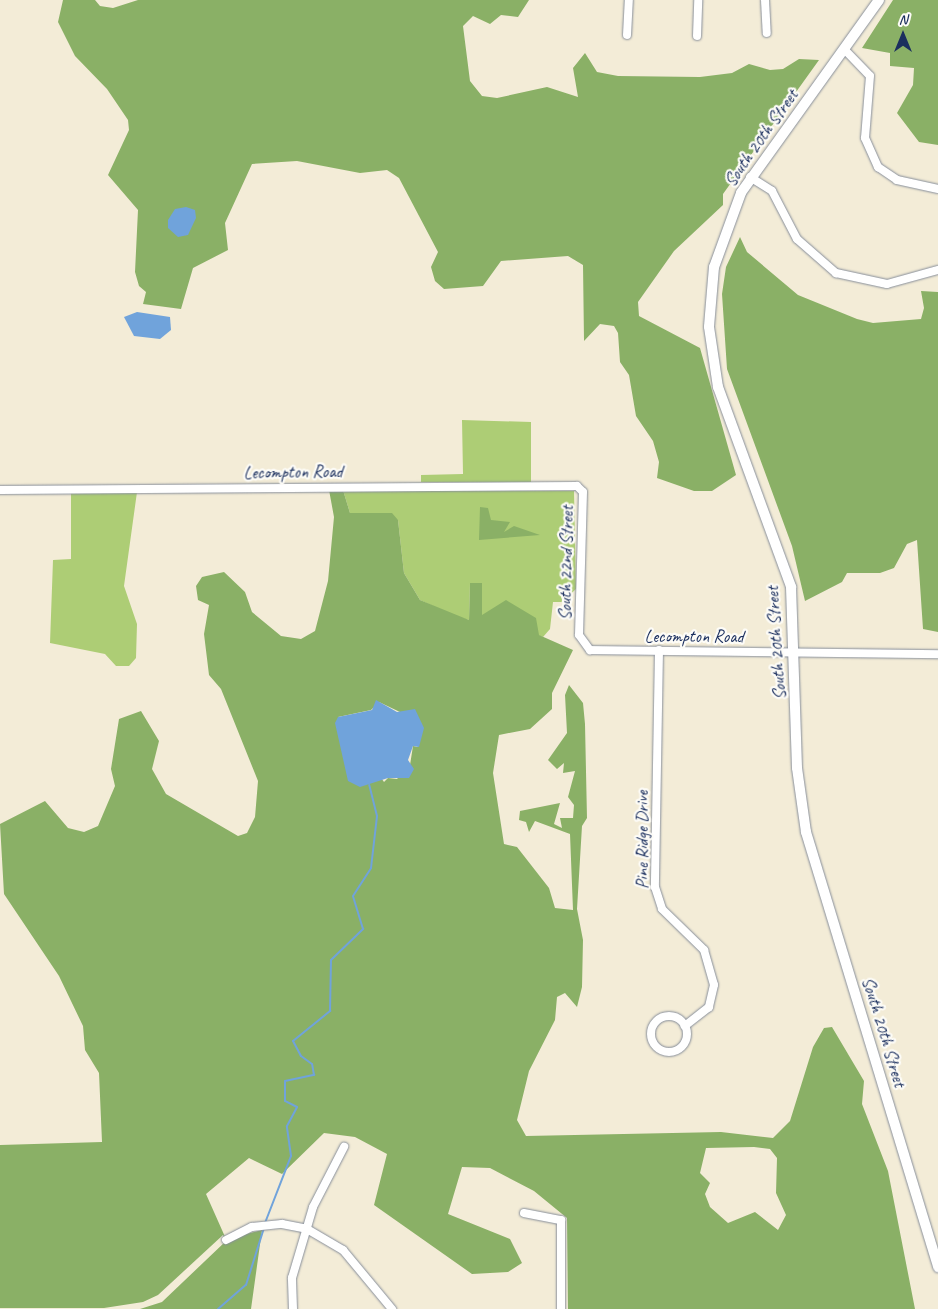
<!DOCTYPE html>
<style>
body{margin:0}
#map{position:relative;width:938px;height:1309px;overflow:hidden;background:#f3ecd7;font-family:Caveat,sans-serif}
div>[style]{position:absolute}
.green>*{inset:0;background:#adcd75}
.forest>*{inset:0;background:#8ab066}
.water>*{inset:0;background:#70a3db}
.stream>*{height:2px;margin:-1px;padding:0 1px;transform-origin:1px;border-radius:1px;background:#70a3db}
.roads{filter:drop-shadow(0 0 1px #878e9a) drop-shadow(0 0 1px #878e9a)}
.minor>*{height:8px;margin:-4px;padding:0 4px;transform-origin:4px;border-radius:4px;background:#fff}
.minor>.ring{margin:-4px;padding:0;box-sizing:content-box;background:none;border:8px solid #fff;border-radius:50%}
.major>*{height:10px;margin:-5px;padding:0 5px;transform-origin:5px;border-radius:5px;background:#fff}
span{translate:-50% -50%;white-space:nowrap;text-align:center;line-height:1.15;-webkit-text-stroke:4.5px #fdfcf7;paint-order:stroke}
.street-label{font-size:18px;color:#1b2f5e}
.north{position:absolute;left:878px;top:10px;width:50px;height:50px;-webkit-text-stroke:4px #fdfcf7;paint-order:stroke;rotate:0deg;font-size:14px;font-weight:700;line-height:20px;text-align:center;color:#1b2f5e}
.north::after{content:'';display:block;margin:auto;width:18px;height:22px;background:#1b2f5e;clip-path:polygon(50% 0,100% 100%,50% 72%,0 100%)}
</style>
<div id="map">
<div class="green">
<div style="clip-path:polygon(462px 420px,531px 422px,531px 482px,421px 482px,421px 475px,463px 474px)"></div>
<div style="clip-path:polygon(343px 490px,574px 491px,576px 589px,562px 602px,553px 602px,550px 629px,543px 637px,482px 615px,482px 584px,470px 583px,469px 620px,457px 617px,420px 600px,404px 573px,398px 520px,350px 513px)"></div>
<div style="clip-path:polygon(71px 492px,137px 492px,124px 586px,137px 624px,136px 658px,129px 666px,116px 666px,105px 654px,50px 643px,53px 560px,71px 559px)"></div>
</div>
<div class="forest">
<div style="clip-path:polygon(63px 0,95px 0,100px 6px,113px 8px,138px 0,529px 0,518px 17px,501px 15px,490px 24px,473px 16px,463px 26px,470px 81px,482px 96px,497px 98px,547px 87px,578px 97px,573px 68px,585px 53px,597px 72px,618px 76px,700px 77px,732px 73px,749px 64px,770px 70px,783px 69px,799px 59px,819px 60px,723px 194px,723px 205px,674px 251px,638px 302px,639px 316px,700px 348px,736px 475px,712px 491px,694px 491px,657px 478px,659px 462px,653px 441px,636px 416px,629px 375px,620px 362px,618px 333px,614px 326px,600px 324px,584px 341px,583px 265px,568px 256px,501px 261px,483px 286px,444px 289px,435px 281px,431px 267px,438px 252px,399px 178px,387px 170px,360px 173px,297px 161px,252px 164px,225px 223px,228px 250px,193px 268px,181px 309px,143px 304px,146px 292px,139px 286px,135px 272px,138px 210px,108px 175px,129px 130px,128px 120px,107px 89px,75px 56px,58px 22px)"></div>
<div style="clip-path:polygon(893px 0,938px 0,938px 145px,919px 142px,897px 113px,913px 85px,914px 68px,890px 66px,890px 53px,862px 48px)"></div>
<div style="clip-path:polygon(740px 237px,747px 252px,798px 295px,857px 319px,873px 323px,921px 319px,924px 308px,921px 291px,938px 292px,938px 632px,923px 629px,917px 540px,907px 544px,894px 568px,880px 573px,847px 573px,842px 582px,805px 601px,792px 546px,727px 369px,722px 294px,726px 267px)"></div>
<div style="clip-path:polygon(evenodd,329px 490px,343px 490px,350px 513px,392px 513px,398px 520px,404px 573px,420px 600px,469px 620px,470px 583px,482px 583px,482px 615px,506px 600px,536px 618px,539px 635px,573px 650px,552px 693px,552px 709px,530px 729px,499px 735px,493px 773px,504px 844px,517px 847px,549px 888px,555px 908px,573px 910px,570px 834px,535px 821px,529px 832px,526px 822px,519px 820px,520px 811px,560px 803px,554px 824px,562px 828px,560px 818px,573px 818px,574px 805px,568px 797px,575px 771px,563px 773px,564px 763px,557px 769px,548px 760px,567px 733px,565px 695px,569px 685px,583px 703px,585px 724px,587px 818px,582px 826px,577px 909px,583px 940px,582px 987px,577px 1007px,565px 993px,557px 997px,555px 1020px,529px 1071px,517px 1120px,526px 1136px,721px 1132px,773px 1138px,790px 1121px,813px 1047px,824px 1028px,832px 1027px,864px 1081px,862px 1104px,888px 1171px,915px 1309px,568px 1309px,567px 1218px,534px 1191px,490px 1168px,462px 1167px,448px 1214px,510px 1239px,522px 1263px,508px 1272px,472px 1274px,374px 1205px,387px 1154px,355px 1137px,324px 1133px,282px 1174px,249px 1158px,206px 1194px,226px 1239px,262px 1230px,251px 1309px,140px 1309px,162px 1302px,226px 1241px,223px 1235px,158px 1295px,143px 1302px,104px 1308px,0 1308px,0 1145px,102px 1142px,99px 1073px,85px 1050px,83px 1026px,59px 976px,4px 894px,0 824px,45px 801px,68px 828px,84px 832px,98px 826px,115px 786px,111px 769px,119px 719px,141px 711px,159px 741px,152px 769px,166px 794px,238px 836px,247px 833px,255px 817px,258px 781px,221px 689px,209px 675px,204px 634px,209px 605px,198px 600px,196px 586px,202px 577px,224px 572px,245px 592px,252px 612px,281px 636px,301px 639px,315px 631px,328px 581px,334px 517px,329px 490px,379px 702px,402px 713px,418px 747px,413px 746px,410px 765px,397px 779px,388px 778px,384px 782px,338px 717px,371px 710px,379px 702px,329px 490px,754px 1147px,770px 1149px,777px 1158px,776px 1193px,786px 1215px,778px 1230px,755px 1212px,728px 1223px,710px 1207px,705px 1194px,710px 1183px,700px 1173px,706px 1148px,754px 1147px)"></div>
<div style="clip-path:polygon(480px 507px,488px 508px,491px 520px,510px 522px,504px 532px,514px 526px,540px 535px,479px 540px)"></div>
</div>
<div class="water">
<div style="clip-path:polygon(186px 207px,195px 210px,196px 218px,188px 235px,178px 237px,168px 228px,168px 220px,175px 209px)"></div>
<div style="clip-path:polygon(137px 312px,170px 317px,171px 330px,160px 339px,134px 336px,124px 317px)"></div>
<div style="clip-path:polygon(376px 700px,397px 712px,415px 709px,424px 728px,419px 747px,413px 746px,408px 760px,414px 769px,409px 778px,388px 778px,360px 787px,348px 781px,335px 723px,338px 717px,372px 710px)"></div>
</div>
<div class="stream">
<div style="left:265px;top:1223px;width:72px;rotate:-68.8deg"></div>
<div style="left:291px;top:1156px;width:30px;rotate:-98deg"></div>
<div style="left:287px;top:1126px;width:21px;rotate:-62deg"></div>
<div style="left:297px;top:1107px;width:13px;rotate:-153deg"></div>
<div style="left:285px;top:1101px;width:20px;rotate:-90deg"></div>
<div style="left:285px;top:1081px;width:30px;rotate:-12deg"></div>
<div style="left:314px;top:1075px;width:11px;rotate:-100deg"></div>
<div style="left:312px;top:1064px;width:14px;rotate:-144deg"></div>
<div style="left:301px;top:1056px;width:17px;rotate:-118deg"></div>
<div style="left:293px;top:1041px;width:48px;rotate:-39deg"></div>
<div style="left:330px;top:1011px;width:51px;rotate:-88.9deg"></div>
<div style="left:331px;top:960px;width:45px;rotate:-44.1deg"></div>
<div style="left:363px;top:929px;width:34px;rotate:-107deg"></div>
<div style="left:353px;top:896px;width:33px;rotate:-57deg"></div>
<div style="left:371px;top:868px;width:52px;rotate:-83.4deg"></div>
<div style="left:377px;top:816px;width:32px;rotate:-104deg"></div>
<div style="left:218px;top:1309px;width:37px;rotate:-41deg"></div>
<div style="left:246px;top:1285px;width:60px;rotate:-72.5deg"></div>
</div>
<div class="roads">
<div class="minor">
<div style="left:765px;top:0;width:33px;rotate:87deg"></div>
<div style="left:627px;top:35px;width:35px;rotate:-87deg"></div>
<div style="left:697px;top:36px;width:36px;rotate:-88deg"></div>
<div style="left:844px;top:49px;width:37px;rotate:46deg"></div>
<div style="left:870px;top:76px;width:62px;rotate:94.6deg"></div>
<div style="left:865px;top:138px;width:32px;rotate:66deg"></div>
<div style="left:878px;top:167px;width:23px;rotate:34deg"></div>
<div style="left:897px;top:180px;width:42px;rotate:12.4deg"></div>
<div style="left:750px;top:177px;width:26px;rotate:32deg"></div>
<div style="left:772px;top:191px;width:54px;rotate:62.5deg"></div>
<div style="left:797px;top:239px;width:52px;rotate:41.1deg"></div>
<div style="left:836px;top:273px;width:52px;rotate:12.2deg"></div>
<div style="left:887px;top:284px;width:53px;rotate:-15.4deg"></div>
<div style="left:0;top:490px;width:577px;rotate:-0.4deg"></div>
<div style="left:577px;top:486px;width:8px;rotate:45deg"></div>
<div style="left:583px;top:492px;width:143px;rotate:91.6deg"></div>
<div style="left:579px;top:635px;width:19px;rotate:54deg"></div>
<div style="left:590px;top:650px;width:348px;rotate:0.7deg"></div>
<div style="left:659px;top:650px;width:237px;rotate:91deg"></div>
<div style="left:655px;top:887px;width:23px;rotate:72deg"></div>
<div style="left:662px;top:909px;width:59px;rotate:44.3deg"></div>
<div style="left:704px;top:950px;width:36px;rotate:74deg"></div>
<div style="left:714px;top:985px;width:23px;rotate:103deg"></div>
<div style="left:709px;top:1007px;width:31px;rotate:142deg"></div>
<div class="ring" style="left:651px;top:1016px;width:28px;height:28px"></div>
<div style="left:524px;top:1213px;width:38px;rotate:11deg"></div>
<div style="left:561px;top:1220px;width:89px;rotate:90deg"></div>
<div style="left:226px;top:1240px;width:29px;rotate:-27deg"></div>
<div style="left:252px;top:1227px;width:30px;rotate:-6deg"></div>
<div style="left:282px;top:1224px;width:25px;rotate:11deg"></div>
<div style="left:307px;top:1229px;width:42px;rotate:30.3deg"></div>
<div style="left:343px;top:1250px;width:77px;rotate:50.3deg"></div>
<div style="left:293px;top:1309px;width:31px;rotate:-92deg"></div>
<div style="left:292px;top:1278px;width:74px;rotate:-73.5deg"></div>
<div style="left:313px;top:1207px;width:68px;rotate:-62.7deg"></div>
</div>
<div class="major">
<div style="left:879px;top:0;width:237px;rotate:125.6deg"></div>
<div style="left:741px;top:193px;width:79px;rotate:110deg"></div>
<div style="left:714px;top:267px;width:60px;rotate:94.8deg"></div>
<div style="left:709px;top:327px;width:61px;rotate:81.5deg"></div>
<div style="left:718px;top:387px;width:213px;rotate:69.9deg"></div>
<div style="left:791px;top:587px;width:181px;rotate:88.1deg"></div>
<div style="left:797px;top:768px;width:65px;rotate:82deg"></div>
<div style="left:806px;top:832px;width:455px;rotate:73.1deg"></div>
</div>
</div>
<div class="street-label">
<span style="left:761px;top:138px;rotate:-55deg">South 20th Street</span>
<span style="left:293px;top:472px;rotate:-1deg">Lecompton Road</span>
<span style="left:566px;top:563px;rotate:-89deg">South 22nd Street</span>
<span style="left:694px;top:636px">Lecompton Road</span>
<span style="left:776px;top:643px;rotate:-94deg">South 20th Street</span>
<span style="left:642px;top:840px;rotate:-90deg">Pine Ridge Drive</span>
<span style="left:884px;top:1032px;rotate:73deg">South 20th Street</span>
</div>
<div class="north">N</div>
</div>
